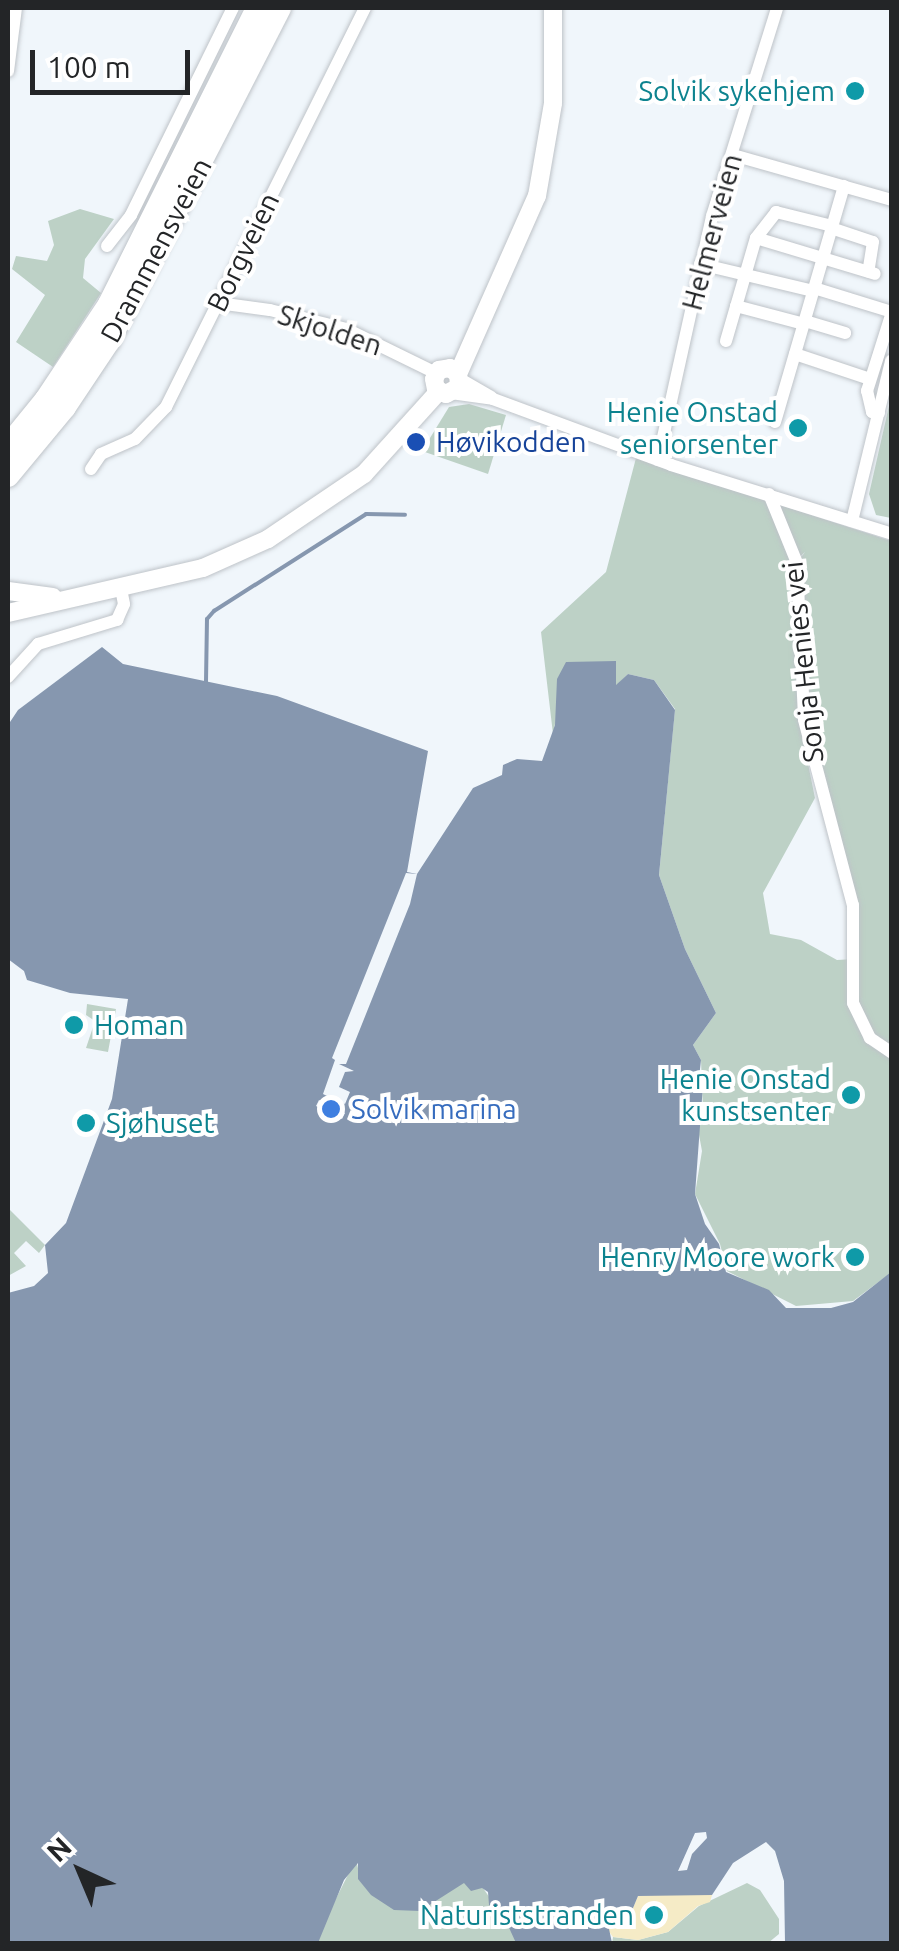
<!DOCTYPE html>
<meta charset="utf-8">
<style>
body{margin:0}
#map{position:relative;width:899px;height:1951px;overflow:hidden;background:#f0f6fb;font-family:Ubuntu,sans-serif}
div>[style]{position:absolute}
.green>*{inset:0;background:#bdd1c6}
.sand>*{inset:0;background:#f5ebc6}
.water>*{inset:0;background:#8697af}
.pier>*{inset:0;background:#f0f6fb}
.stream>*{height:4px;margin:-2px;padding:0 2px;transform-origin:2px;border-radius:2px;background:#8697af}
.roads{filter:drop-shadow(0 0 2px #bec3c8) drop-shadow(0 0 2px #bec3c8)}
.street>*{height:12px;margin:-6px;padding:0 6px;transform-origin:6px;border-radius:6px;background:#fff}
.secondary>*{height:18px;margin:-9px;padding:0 9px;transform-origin:9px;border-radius:9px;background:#fff}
.highway>*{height:22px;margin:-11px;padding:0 11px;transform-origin:11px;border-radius:11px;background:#fff}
.dots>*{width:28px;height:28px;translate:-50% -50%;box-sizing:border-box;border:5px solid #fff;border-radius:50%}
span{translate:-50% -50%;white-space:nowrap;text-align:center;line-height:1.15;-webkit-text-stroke:8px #fff;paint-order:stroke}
.culture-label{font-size:28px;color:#0d838f}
.right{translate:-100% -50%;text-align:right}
.left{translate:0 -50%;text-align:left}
.street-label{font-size:28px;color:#232527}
.transit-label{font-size:28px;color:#164399}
.shop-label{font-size:28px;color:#366cbe}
.frame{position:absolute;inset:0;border:10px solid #232527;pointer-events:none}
.north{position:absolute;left:30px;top:1821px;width:100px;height:100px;-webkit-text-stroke:8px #fff;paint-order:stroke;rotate:316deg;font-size:28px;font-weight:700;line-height:40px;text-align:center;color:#232527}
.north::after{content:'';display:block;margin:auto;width:35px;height:45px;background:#232527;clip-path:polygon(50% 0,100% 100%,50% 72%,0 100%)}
.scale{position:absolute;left:30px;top:50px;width:160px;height:45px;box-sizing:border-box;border:5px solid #232527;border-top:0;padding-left:12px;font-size:30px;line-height:35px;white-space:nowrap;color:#232527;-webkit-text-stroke:8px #fff;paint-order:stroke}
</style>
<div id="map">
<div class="green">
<div style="clip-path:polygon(80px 209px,114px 219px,85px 259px,83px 278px,101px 293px,53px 367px,16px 342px,45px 295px,12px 269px,16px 256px,47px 261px,54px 245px,48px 221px)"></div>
<div style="clip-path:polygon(891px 397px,891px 518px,876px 515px,869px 494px)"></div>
<div style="clip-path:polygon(469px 404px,506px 415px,488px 474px,422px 451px,449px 407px)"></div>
<div style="clip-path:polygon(evenodd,636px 458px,891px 541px,892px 1272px,853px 1301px,796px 1306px,727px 1271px,720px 1244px,695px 1194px,702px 1151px,697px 1124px,703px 1111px,701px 1060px,693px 1045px,716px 1013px,685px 949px,659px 875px,675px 709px,654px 680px,628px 674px,616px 686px,615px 670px,555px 724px,553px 734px,541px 632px,606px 572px,636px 458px,805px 552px,799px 560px,806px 734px,856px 904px,854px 959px,837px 960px,801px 940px,770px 934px,763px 893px,815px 798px,801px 729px,790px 566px,805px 552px)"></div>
<div style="clip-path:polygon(87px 1004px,116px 1009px,108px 1052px,86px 1048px,95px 1021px,86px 1015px)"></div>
<div style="clip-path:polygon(8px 1208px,45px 1245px,39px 1253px,26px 1241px,14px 1253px,26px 1266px,8px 1276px)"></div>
<div style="clip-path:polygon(356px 1859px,361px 1882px,420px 1905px,433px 1902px,463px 1882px,483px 1888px,521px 1944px,313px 1944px)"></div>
<div style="clip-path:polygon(747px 1883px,760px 1890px,779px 1919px,779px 1934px,768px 1943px,612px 1944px,613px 1937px,638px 1940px,668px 1932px,699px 1906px)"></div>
</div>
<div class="sand">
<div style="clip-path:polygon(675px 1892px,712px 1895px,710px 1902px,698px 1906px,668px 1932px,638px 1940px,613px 1937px,607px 1929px,613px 1918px,633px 1908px,638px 1896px)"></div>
</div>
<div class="water">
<div style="clip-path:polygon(evenodd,102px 647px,123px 664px,277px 696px,428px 751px,407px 872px,417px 874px,473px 788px,502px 775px,503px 765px,517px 759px,542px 761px,555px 725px,557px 679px,566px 662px,616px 661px,616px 685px,628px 674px,654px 680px,675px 710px,659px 875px,685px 949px,716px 1013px,693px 1045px,701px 1060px,699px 1078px,703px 1085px,695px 1194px,705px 1224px,719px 1244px,726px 1272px,769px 1290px,786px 1308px,831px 1308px,853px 1302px,891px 1272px,891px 1943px,785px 1943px,784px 1881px,775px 1851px,766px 1842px,733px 1863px,712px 1895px,638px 1896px,633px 1908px,608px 1924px,612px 1943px,516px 1943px,500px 1908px,489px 1905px,488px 1892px,482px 1888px,471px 1891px,464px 1883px,420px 1911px,394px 1910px,371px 1895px,358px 1879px,358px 1863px,344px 1880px,318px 1943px,8px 1943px,8px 1293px,34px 1286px,48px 1273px,45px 1245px,66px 1223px,112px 1099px,128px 999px,70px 993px,27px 980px,24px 971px,8px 959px,8px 725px,18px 710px,102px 647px,706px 1832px,707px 1838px,692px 1854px,687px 1870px,678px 1871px,695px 1833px,706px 1832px)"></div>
</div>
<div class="pier">
<div style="clip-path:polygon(406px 873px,417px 874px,410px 904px,346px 1064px,339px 1064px,354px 1071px,345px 1072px,339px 1087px,350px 1092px,345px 1104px,334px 1099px,331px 1105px,345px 1113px,342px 1119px,316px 1106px,319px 1100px,328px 1104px,331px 1098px,323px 1094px,335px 1060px,332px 1058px)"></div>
</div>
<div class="stream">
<div style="left:206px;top:682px;width:63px;rotate:-89.1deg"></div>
<div style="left:207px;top:619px;width:11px;rotate:-49deg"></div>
<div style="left:214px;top:611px;width:180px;rotate:-32.5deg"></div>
<div style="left:366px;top:514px;width:39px;rotate:1deg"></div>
</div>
<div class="roads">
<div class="street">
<div style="left:8px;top:71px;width:64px;rotate:-82.8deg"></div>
<div style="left:733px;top:155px;width:165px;rotate:15.8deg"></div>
<div style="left:831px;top:228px;width:44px;rotate:18.4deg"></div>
<div style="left:873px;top:242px;width:30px;rotate:99deg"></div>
<div style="left:756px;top:238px;width:124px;rotate:16.8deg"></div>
<div style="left:107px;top:246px;width:39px;rotate:-52deg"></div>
<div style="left:131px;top:215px;width:231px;rotate:-63.8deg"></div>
<div style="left:700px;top:264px;width:116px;rotate:13.4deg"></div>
<div style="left:814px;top:288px;width:82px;rotate:17.1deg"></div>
<div style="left:218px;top:303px;width:52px;rotate:7.7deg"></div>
<div style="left:270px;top:310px;width:78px;rotate:14deg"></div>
<div style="left:346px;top:329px;width:100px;rotate:26.1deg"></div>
<div style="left:736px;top:306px;width:70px;rotate:14.8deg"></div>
<div style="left:805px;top:321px;width:42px;rotate:16.7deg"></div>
<div style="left:726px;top:341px;width:107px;rotate:-73.8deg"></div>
<div style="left:756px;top:238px;width:33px;rotate:-52deg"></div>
<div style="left:776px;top:212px;width:58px;rotate:14deg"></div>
<div style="left:795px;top:354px;width:79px;rotate:18.4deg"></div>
<div style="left:460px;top:379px;width:36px;rotate:30deg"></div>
<div style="left:451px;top:393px;width:42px;rotate:8.1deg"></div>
<div style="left:493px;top:399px;width:190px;rotate:20.3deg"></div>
<div style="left:671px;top:465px;width:232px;rotate:17.3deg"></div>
<div style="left:879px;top:413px;width:7px;rotate:-172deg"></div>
<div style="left:872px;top:412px;width:22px;rotate:-103deg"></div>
<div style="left:867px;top:391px;width:83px;rotate:-72.4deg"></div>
<div style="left:775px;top:422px;width:246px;rotate:-73.7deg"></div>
<div style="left:658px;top:460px;width:250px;rotate:-77.5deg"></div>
<div style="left:712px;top:216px;width:218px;rotate:-72.6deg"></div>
<div style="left:91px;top:469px;width:18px;rotate:-56deg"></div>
<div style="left:101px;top:454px;width:37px;rotate:-24deg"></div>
<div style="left:135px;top:439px;width:45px;rotate:-45.9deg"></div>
<div style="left:166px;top:407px;width:446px;rotate:-63.5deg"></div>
<div style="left:769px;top:494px;width:74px;rotate:67.9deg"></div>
<div style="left:797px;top:563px;width:157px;rotate:87.4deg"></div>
<div style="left:804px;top:720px;width:191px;rotate:75.2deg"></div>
<div style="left:853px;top:905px;width:98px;rotate:90deg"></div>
<div style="left:853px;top:1003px;width:39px;rotate:64deg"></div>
<div style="left:870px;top:1038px;width:27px;rotate:34deg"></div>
<div style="left:852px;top:521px;width:165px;rotate:-76.3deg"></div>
<div style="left:8px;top:677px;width:45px;rotate:-47.7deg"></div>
<div style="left:38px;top:644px;width:83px;rotate:-16.9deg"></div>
<div style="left:117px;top:620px;width:17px;rotate:-66deg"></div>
<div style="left:124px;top:604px;width:15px;rotate:-101deg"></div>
</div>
<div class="secondary">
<div style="left:458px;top:374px;width:10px;rotate:-143deg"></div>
<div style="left:450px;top:368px;width:11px;rotate:170deg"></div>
<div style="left:439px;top:370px;width:10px;rotate:119deg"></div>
<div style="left:434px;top:379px;width:10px;rotate:79deg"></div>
<div style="left:436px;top:389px;width:11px;rotate:27deg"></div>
<div style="left:446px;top:394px;width:15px;rotate:-28deg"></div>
<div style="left:459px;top:387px;width:13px;rotate:-94deg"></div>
<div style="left:458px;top:374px;width:195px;rotate:-66.1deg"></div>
<div style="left:537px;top:196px;width:94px;rotate:-80.2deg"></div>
<div style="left:553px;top:103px;width:95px;rotate:-90deg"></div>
<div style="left:8px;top:591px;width:45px;rotate:7.6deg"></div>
<div style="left:8px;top:613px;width:200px;rotate:-13deg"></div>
<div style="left:203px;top:568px;width:71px;rotate:-24deg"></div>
<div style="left:268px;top:539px;width:116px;rotate:-34.1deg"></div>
<div style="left:364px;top:474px;width:112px;rotate:-47.9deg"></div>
</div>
<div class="highway">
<div style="left:8px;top:446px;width:60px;rotate:-51deg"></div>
<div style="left:46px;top:399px;width:114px;rotate:-56.4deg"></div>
<div style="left:109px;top:304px;width:331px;rotate:-63.4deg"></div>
<div style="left:8px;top:476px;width:89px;rotate:-50.4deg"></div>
<div style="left:65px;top:407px;width:79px;rotate:-56.3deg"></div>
<div style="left:109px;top:341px;width:374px;rotate:-62.8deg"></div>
</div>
</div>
<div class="dots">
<div style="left:855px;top:91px;background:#0f9aa8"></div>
<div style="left:798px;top:428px;background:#0f9aa8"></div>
<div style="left:416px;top:442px;background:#1a4fb4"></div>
<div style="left:74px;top:1025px;background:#0f9aa8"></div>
<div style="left:851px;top:1095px;background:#0f9aa8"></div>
<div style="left:331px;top:1109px;background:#3f7fe0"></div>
<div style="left:86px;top:1123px;background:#0f9aa8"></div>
<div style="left:855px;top:1257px;background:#0f9aa8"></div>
<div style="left:654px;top:1915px;background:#0f9aa8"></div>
</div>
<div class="culture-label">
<span class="right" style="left:835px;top:91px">Solvik sykehjem</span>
<span class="right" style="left:778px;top:428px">Henie Onstad<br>seniorsenter</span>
<span class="left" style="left:94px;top:1025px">Homan</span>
<span class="right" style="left:831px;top:1095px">Henie Onstad<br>kunstsenter</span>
<span class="left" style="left:106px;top:1123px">Sjøhuset</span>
<span class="right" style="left:835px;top:1257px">Henry Moore work</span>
<span class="right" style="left:634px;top:1915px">Naturiststranden</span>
</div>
<div class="street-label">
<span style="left:712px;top:232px;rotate:-75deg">Helmerveien</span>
<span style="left:156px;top:250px;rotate:-62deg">Drammensveien</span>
<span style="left:243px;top:252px;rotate:-64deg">Borgveien</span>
<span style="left:330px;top:330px;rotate:18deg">Skjolden</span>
<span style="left:803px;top:662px;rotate:-96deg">Sonja Henies vei</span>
</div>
<div class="transit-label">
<span class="left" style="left:436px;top:442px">Høvikodden</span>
</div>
<div class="shop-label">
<span class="left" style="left:351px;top:1109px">Solvik marina</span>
</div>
<div class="frame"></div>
<div class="north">N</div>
<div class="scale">100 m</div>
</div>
